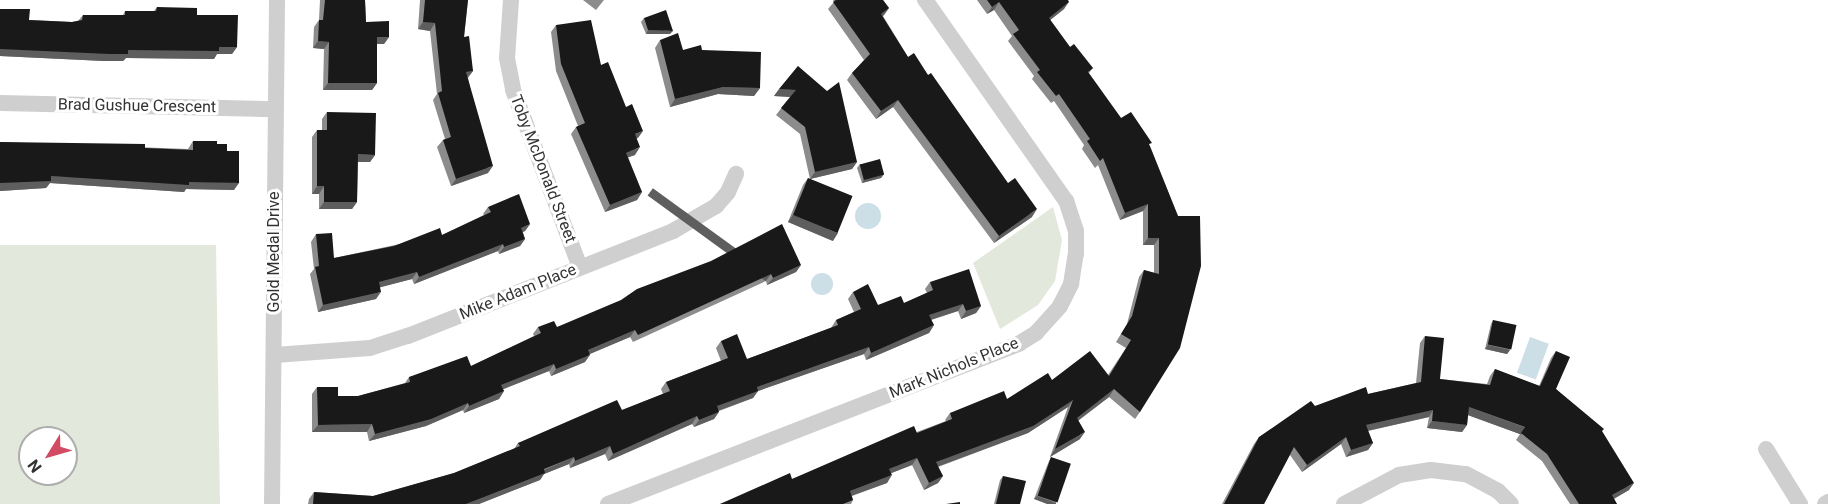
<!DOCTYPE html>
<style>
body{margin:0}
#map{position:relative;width:1828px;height:504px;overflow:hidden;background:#fff;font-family:Roboto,sans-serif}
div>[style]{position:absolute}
.green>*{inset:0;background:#e3e8dd}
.water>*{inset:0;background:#ccdfe6;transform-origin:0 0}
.round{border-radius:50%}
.street>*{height:16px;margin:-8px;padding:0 8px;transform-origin:8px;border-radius:8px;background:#cfcfcf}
.wall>*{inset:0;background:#8c8c8c}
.shaded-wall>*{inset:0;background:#5e5e5e;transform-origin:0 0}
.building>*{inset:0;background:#191919;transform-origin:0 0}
span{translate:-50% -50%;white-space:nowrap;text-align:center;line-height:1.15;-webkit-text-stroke:6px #fff;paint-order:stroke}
.street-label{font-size:16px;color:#323232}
.north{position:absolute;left:18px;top:426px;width:60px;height:60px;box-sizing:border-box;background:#fff;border:2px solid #adadad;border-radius:50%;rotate:233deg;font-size:16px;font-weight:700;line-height:24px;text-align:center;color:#323232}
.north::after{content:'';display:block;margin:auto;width:21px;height:27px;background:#d34a63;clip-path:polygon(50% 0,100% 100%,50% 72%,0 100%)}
</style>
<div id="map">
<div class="green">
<div style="clip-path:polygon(1053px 207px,1062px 240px,1055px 281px,1038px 305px,1000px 329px,973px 263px)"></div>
<div style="clip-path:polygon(evenodd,0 245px,216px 245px,220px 504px,0 504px,0 245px,30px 438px,66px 438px,66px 474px,30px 474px,30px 438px)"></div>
</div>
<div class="water">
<div class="round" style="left:855px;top:203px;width:26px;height:26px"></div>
<div class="round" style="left:811px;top:273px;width:22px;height:22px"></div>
<div style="left:1530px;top:337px;width:20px;height:38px;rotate:20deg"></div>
</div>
<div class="street">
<div style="left:511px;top:0;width:58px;rotate:93.9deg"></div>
<div style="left:507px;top:58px;width:33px;rotate:79deg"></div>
<div style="left:513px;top:90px;width:189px;rotate:69.3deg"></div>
<div style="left:0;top:103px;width:274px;rotate:1.3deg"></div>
<div style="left:275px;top:355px;width:95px;rotate:-4.2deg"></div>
<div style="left:370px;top:348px;width:40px;rotate:-18deg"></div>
<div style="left:408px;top:336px;width:285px;rotate:-21.6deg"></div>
<div style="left:673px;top:231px;width:50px;rotate:-30.2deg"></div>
<div style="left:716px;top:206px;width:18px;rotate:-49deg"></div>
<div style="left:728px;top:192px;width:20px;rotate:-66deg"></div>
<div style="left:1766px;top:449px;width:65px;rotate:58.3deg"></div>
<div style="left:272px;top:504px;width:504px;rotate:-89.43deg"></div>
<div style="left:608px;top:504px;width:442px;rotate:-21.3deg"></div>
<div style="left:1020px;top:343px;width:19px;rotate:-32deg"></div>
<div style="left:1036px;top:333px;width:36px;rotate:-48deg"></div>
<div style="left:1060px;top:306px;width:25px;rotate:-63deg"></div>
<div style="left:1071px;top:284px;width:30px;rotate:-81deg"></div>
<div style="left:1076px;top:254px;width:23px;rotate:-90deg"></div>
<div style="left:1076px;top:231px;width:32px;rotate:-108deg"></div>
<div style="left:1066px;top:201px;width:246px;rotate:-125deg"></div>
<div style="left:1344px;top:504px;width:62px;rotate:-27.8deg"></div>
<div style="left:1399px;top:475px;width:32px;rotate:-9deg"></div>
<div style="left:1431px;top:470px;width:35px;rotate:7deg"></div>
<div style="left:1466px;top:474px;width:36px;rotate:28deg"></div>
<div style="left:1498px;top:491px;width:18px;rotate:45deg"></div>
<div style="left:1825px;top:504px;width:4px;rotate:-34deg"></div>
</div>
<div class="wall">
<div style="clip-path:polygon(320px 0,365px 0,366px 22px,389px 37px,384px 44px,377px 44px,377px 83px,372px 90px,323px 90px,324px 49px,313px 48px,314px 27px,319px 20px)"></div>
<div style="clip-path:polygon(420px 0,468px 0,464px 37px,473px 71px,468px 78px,488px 173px,451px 186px,437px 147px,443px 140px,445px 139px,433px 100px,437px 94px,430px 31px,418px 29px)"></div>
<div style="clip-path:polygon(583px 0,604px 0,596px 10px)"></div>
<div style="clip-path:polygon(833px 0,883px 0,889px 8px,883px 16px,908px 57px,928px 75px,1032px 217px,994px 243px,893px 107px,876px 119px,847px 80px,852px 73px,864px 60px,828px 9px,834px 2px)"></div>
<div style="clip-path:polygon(977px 0,1068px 0,1064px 9px,1050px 20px,1070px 47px,1093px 68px,1089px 73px,1121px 118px,1150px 146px,1178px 216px,1140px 412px,1135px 419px,1109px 397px,1078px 421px,1080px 439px,1050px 457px,1068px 407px,1028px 433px,938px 467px,943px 476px,938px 483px,924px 490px,912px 465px,891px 473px,887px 483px,852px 496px,853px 500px,851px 504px,720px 504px,792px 479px,946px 421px,945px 420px,950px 413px,1007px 399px,1052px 380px,1108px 375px,1126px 348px,1116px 342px,1127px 324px,1139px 277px,1144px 270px,1154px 273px,1154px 245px,1143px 245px,1143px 211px,1120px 220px,1098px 165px,1095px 168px,1082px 149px,1084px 145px,1054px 101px,1051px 103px,1032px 79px,1034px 76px,1008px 41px,1012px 36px,994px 10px,987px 14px)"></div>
<div style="clip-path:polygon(157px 7px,197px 15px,237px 47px,232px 54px,217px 54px,214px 59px,126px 58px,123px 61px,104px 61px,0 56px,0 9px,29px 20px,72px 22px,78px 21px,83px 15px,123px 15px,125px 11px,154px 11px)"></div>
<div style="clip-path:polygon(644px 18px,670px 34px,646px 34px,641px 22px)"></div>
<div style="clip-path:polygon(556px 25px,601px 65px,638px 138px,636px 138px,635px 155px,628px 157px,642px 192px,637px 200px,605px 212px,571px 134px,576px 127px,578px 126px,556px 71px,551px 32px)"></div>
<div style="clip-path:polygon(660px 40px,683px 50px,702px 50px,760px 88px,754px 96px,718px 94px,670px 107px,655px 48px)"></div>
<div style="clip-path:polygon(798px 66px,857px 162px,852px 169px,810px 179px,800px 134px,776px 115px,790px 97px,774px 96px)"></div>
<div style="clip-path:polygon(327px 112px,375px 155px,370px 162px,358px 162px,357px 202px,352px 209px,319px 209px,319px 194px,312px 194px,312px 137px,317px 130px,322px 130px,322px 119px)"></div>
<div style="clip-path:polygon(193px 141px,217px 144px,227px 151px,234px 190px,186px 189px,184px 192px,50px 183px,46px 188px,0 191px,0 142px,188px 149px)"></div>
<div style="clip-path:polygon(860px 164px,884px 174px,881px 178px,862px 183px,857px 168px)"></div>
<div style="clip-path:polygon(808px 178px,833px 241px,788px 222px,803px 185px)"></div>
<div style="clip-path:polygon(488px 207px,530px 224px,525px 231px,523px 232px,525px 239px,520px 246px,499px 254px,498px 251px,414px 284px,412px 279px,380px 287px,376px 299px,318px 312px,310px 274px,314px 269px,311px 242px,316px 234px,334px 258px,442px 235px,484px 215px,483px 214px)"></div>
<div style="clip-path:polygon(801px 265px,796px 272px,767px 285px,766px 281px,633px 342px,630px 337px,589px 354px,585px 362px,551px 376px,549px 371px,503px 389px,504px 391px,499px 399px,464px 413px,463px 410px,426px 426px,369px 441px,367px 432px,312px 432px,312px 394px,317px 387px,338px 396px,358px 396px,405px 383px,409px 377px,471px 366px,534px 336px,533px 334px,538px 327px,557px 327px)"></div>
<div style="clip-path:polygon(930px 282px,981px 306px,976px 313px,961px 319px,958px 311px,931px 320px,934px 325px,929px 333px,866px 360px,864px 354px,758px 391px,753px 398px,719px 411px,714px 419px,694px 427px,692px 424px,608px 461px,605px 454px,570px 468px,569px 464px,544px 474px,540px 480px,479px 504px,308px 504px,309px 499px,314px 492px,373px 496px,454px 473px,514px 449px,518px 443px,622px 410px,663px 394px,661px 389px,666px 382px,721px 361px,716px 348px,721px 341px,747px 359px,831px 328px,836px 320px,854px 312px,848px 299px,853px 292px,878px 305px,904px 303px,927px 293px,925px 289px)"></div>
<div style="clip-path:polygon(1493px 320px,1510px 350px,1507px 354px,1485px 349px,1491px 324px)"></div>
<div style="clip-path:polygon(1425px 336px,1440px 379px,1487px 384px,1490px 376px,1495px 369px,1539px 386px,1551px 358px,1556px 351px,1556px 389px,1602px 432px,1629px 490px,1614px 499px,1617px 504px,1570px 504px,1542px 461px,1516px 440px,1520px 434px,1468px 415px,1467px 425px,1462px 432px,1427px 428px,1429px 417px,1368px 431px,1373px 443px,1368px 450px,1346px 457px,1341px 444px,1302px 472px,1290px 455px,1264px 504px,1222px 504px,1254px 444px,1259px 437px,1315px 406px,1416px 383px,1420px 343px)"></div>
<div style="clip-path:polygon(1051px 457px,1056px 503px,1034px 499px,1049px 461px)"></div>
<div style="clip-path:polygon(1003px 476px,1020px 504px,994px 504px,1000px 480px)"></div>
</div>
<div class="shaded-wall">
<div style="clip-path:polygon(999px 2px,994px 10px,987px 14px,992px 7px)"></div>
<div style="clip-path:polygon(1069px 2px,1064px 9px,1044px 25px,1049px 18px)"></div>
<div style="clip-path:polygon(889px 8px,884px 15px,876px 21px,881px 14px)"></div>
<div style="clip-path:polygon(423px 22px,435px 23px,430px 31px,418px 29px)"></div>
<div style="clip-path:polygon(648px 30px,673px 31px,670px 34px,646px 34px)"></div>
<div style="clip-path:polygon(377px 37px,389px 37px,384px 44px,372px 44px)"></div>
<div style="clip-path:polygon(318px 41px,329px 42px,324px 49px,313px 48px)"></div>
<div style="clip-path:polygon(219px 47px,237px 47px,232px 54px,217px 54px,214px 59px,126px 58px,123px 61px,104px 61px,0 56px,0 49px,128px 50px)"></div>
<div style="clip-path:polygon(473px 71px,467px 78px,466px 72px)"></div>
<div style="clip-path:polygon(328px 83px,377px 83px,372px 90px,323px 90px)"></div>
<div style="clip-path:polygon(723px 87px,760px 88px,754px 96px,718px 94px,670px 107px,675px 99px)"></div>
<div style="clip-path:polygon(779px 89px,796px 90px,791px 97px,774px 96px)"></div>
<div style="clip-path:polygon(898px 100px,893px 107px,876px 119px,881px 111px)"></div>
<div style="clip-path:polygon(643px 131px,638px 138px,629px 141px,635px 134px)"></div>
<div style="clip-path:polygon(640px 147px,635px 155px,621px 160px,626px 153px)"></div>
<div style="clip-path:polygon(358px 154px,375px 155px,370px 162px,353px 162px)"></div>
<div style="clip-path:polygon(857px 162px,852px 169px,810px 179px,815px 172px)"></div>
<div style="clip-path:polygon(493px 166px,488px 173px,451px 186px,456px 179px)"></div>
<div style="clip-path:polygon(884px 174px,881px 178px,862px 183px,864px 179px)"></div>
<div style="clip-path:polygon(51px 176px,239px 183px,234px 190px,186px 189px,184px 192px,50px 183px,46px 188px,0 191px,0 183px)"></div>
<div style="clip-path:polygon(317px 186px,324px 186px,319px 194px,312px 194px)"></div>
<div style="clip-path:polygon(642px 192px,637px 200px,605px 212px,610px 205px)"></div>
<div style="clip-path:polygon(324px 202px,357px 202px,352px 209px,319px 209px)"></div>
<div style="clip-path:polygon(1148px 204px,1143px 211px,1120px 220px,1125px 213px)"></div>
<div style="clip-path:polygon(1037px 209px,1032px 217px,994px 243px,999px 236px)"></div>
<div style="clip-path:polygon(793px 215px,838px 233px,833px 241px,788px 222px)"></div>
<div style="clip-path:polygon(530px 224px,525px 231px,516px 235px,521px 228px)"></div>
<div style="clip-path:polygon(1148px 238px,1159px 238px,1154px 245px,1143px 245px)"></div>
<div style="clip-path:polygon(525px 239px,520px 246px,499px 254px,504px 247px)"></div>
<div style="clip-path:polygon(503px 244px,498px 251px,414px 284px,419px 277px)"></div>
<div style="clip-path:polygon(801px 265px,796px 272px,767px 285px,773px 278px)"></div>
<div style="clip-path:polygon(417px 272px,412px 279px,374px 289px,379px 282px)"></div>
<div style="left:771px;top:274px;width:9px;height:146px;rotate:126deg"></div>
<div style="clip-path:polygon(381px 292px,376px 299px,318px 312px,323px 305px)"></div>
<div style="clip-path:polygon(963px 304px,958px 311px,924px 322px,929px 315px)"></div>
<div style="clip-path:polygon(981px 306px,976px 313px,961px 319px,966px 311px)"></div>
<div style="clip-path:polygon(934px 325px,929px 333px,866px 360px,871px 353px)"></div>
<div style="clip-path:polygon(635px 330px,630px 337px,583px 357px,588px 350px)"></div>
<div style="clip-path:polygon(1488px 345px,1510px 350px,1507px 354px,1485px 349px)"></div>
<div style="clip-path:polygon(869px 347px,864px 354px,758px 391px,753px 398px,712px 413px,717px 406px,757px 387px)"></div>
<div style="clip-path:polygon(590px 355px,585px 362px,551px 376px,556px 369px)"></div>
<div style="clip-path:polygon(554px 364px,549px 371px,496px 392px,501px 385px)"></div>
<div style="clip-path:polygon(1114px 389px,1109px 397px,1072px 425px,1077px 418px)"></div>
<div style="clip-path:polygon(504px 391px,499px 399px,464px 413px,469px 406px)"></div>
<div style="clip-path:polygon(1073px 400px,1068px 407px,1028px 433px,931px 469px,936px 462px)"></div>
<div style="clip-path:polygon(468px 403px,463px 410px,426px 426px,369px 441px,375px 434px)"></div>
<div style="left:1469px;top:407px;width:59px;height:8px;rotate:20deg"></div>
<div style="clip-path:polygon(1433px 410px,1429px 417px,1362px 432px,1366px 425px)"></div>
<div style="clip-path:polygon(719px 412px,714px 419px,694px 427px,699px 420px)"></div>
<div style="clip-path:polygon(697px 416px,692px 424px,608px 461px,613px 454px)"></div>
<div style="clip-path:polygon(1432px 421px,1467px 425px,1462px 432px,1427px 428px)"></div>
<div style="clip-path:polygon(372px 424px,367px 432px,312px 432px,318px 425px)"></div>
<div style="clip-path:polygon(1085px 432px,1080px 439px,1050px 457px,1055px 449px)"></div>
<div style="clip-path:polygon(1346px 437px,1341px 444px,1302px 472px,1307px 465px)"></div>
<div style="clip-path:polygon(1373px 443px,1368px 450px,1346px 457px,1351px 450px)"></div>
<div style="clip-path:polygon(610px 446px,605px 454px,570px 468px,575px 461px)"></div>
<div style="clip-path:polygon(574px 457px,569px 464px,544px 474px,540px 480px,479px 504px,466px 504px)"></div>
<div style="clip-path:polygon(917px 458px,912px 465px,884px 476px,889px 469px)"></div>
<div style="clip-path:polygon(892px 475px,887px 483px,845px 498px,850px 491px)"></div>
<div style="clip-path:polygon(943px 476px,938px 483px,924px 490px,929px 483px)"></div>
<div style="clip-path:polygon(1634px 483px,1629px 490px,1608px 502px,1612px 495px)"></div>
<div style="clip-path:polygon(1037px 496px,1056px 503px,1056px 504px,1047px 504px,1034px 499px)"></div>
</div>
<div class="building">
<div style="clip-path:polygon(325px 0,365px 0,366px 22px,389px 21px,389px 37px,377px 37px,377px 83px,328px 83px,329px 42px,318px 41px,319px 20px,323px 20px)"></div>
<div style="clip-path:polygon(425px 0,468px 0,464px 37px,469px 36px,473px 71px,466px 72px,493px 166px,456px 179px,443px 140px,451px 137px,438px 93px,442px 91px,435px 23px,423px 22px)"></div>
<div style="clip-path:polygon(836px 0,883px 0,889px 8px,881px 14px,908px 57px,914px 53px,928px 75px,931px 73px,1008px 183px,1015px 178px,1037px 209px,999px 236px,898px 100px,881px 111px,852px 73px,870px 54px,833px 2px)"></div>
<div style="clip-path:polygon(987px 0,1068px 0,1069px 2px,1049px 18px,1070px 47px,1074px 44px,1093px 68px,1088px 72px,1121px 118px,1131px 112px,1152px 143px,1149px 144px,1178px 216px,1200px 216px,1201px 266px,1180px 348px,1140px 412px,1114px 389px,1077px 418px,1085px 432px,1055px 449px,1073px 400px,1033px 426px,936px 462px,943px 476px,929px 483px,917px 458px,889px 469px,892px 475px,850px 491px,853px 500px,843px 504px,720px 504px,790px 473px,792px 479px,914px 426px,917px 433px,952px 419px,950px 413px,1004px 391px,1007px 399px,1048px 373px,1052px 380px,1090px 351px,1109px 376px,1131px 340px,1121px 334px,1132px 316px,1144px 270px,1159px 274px,1159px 238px,1148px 238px,1148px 204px,1125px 213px,1103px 158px,1100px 161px,1087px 141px,1090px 139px,1059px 94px,1056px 96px,1037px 72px,1040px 70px,1013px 34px,1019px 30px,999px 2px,992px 7px)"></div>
<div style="clip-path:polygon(157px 7px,197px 8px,197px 15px,238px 15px,237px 47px,219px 47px,219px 51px,128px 50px,128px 54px,109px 54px,0 49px,0 9px,30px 9px,29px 20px,72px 22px,82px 20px,83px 15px,125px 15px,125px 11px,156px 11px)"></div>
<div style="clip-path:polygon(666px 10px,673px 31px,648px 30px,644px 18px)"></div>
<div style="clip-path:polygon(591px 20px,601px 65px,608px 62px,626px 107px,632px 104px,643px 131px,635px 134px,640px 147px,626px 153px,642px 192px,610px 205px,576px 127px,585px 123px,561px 64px,556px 25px)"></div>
<div style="clip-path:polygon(678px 33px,683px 50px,701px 45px,702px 50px,761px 52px,760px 88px,723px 87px,675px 99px,660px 40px)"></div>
<div style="clip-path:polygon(798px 66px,827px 91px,839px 82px,857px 162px,815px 172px,805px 127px,781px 108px,796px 90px,779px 89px)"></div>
<div style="clip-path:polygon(327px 112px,376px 113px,375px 155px,358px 154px,357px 202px,324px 202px,324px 186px,317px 186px,317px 130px,327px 130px)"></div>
<div style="clip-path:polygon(193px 141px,217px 141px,217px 144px,227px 144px,227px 151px,239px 151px,239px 183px,189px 182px,189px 185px,51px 176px,51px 181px,0 183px,0 142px,145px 144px,145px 148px,193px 150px)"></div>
<div style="left:880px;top:159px;width:16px;height:21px;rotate:75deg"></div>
<div style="left:808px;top:178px;width:48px;height:40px;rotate:22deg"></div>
<div style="clip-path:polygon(519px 194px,530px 224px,521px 228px,525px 239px,504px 247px,503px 244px,419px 277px,417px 272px,379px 282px,381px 292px,323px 305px,315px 267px,319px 266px,316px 234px,332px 233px,334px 258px,394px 246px,440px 228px,442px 235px,491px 212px,488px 207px)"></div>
<div style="clip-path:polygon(782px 224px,801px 265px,773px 278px,771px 274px,638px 335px,635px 330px,588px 350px,590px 355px,556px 369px,554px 364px,501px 385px,504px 391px,469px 406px,468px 403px,431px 419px,375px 434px,372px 424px,318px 425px,317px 387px,338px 387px,338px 396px,358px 396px,410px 382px,409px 377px,467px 356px,471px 366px,541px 333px,538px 327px,554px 321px,557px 327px,621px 300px,637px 289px,711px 261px)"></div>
<div style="clip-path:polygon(969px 269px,981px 306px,966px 311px,963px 304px,929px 315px,934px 325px,871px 353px,869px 347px,757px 387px,758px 391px,717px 406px,719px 412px,699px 420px,697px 416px,613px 454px,610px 446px,575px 461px,574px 457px,544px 469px,545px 473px,466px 504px,313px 504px,314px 492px,373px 496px,454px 473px,520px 446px,518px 443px,617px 400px,622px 410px,670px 391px,666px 382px,728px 358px,721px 341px,737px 334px,747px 359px,838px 325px,836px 320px,861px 309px,853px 292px,868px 284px,878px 305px,901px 296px,904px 303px,933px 290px,930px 282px)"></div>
<div style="left:1493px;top:320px;width:24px;height:25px;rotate:12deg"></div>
<div style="clip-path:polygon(1425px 336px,1444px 338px,1440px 379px,1490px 385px,1495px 369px,1540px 386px,1556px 351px,1570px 357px,1556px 389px,1604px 429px,1602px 431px,1634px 483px,1612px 495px,1617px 504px,1579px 504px,1547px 454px,1521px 433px,1525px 427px,1469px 407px,1467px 425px,1432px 421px,1433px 410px,1366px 425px,1373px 443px,1351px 450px,1346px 437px,1307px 465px,1294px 447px,1264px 504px,1224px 504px,1259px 437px,1311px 401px,1315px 406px,1366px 387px,1368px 394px,1421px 382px)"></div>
<div style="left:1051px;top:457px;width:21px;height:41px;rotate:19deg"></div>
<div style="clip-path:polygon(1003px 476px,1026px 481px,1020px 504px,996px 504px)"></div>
<div style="clip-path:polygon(960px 502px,960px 504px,946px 504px)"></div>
</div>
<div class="street-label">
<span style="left:137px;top:106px;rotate:1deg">Brad Gushue Crescent</span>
<span style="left:543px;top:169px;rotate:69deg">Toby McDonald Street</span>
<span style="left:274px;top:252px;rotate:-90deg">Gold Medal Drive</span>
<span style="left:518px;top:292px;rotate:-22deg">Mike Adam Place</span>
<span style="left:954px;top:368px;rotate:-22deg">Mark Nichols Place</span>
</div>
<div class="north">N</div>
</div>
